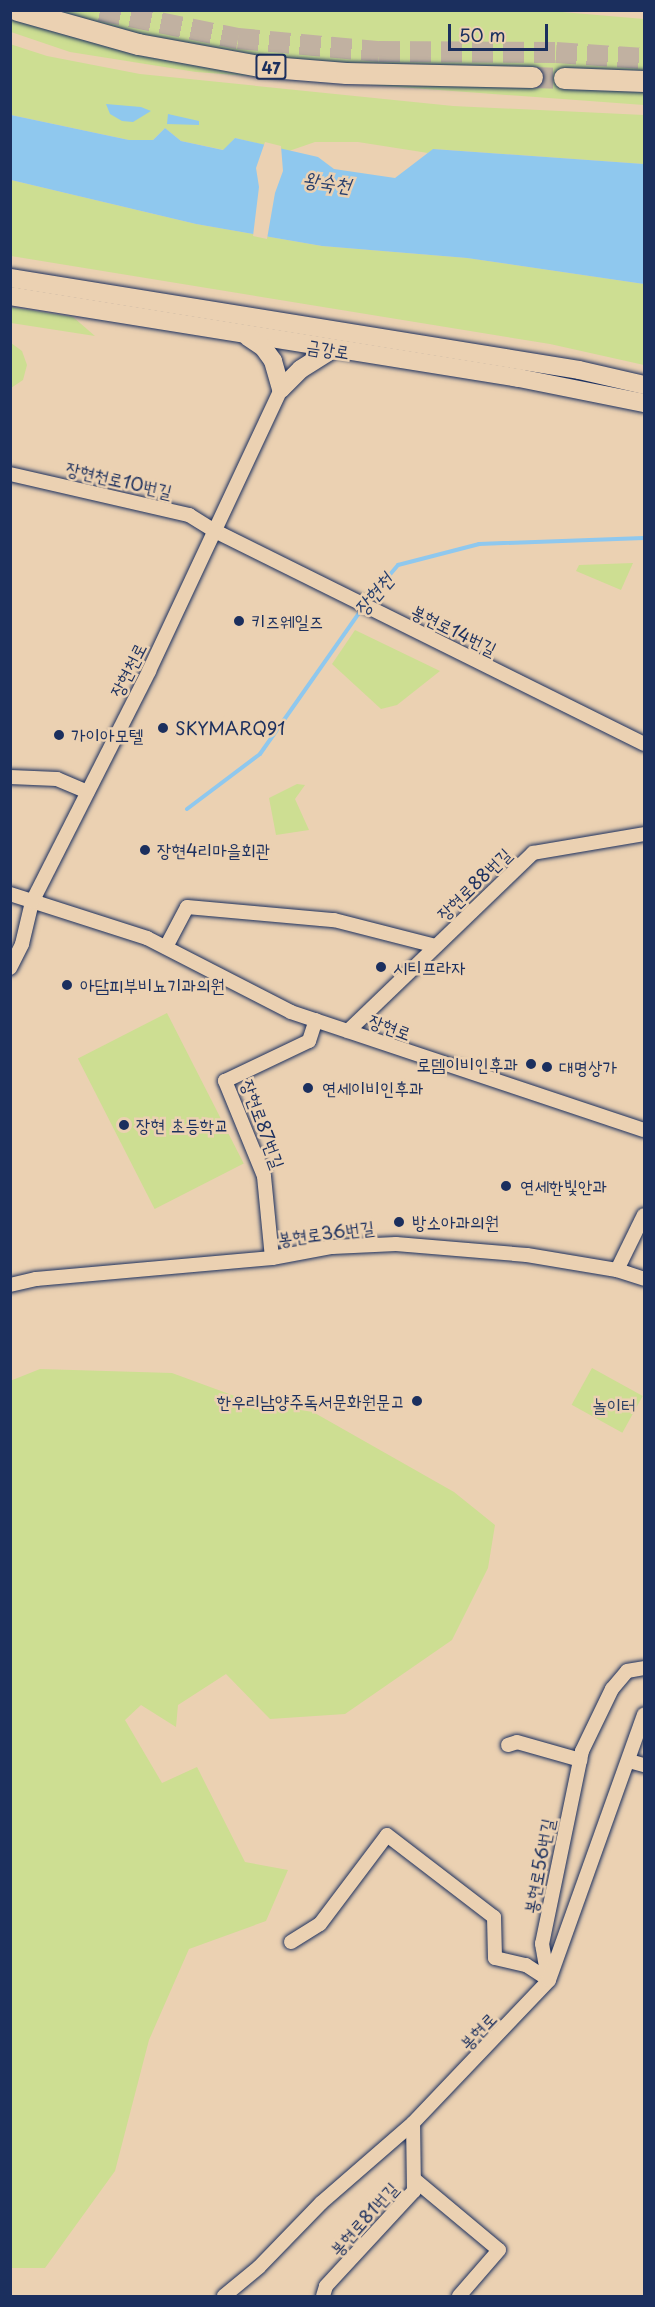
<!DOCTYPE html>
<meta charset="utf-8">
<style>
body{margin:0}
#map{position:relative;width:655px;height:2307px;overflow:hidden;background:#ebd1b2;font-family:"Playpen Sans","Poor Story",sans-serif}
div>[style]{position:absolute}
.green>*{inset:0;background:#cdde92;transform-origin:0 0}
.water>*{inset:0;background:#8fc8ee}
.pier>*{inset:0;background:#ebd1b2}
.stream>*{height:4px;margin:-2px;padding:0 2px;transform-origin:2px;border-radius:2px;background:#8fc8ee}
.highway-tunnel>*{height:21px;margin-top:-10.5px;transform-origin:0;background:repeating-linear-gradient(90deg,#c1b1a1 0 21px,transparent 0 31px)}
.roads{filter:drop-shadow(0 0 2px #1b2f5e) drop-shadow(0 0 2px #1b2f5e)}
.minor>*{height:14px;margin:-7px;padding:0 7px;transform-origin:7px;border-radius:7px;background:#ebd1b2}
.major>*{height:18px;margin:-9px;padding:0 9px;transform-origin:9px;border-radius:9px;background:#ebd1b2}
.highway>*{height:21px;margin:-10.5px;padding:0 10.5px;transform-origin:10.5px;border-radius:10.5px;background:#ebd1b2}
.dots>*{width:16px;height:16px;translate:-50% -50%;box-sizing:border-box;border:3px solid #ebd1b2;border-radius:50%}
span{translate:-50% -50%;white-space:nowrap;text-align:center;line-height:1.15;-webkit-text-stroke:5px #ebd1b2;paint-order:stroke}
.shield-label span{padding:2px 4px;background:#ebd1b2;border:2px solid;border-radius:4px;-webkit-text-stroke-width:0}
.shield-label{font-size:16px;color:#1b2f5e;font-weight:700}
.street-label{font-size:18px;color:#1b2f5e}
.poi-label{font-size:18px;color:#1b2f5e}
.left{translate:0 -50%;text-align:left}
.right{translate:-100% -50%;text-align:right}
.park-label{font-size:18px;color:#2d4063}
.water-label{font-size:20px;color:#273e6c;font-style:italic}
.frame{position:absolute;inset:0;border:12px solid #1b2f5e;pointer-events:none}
.scale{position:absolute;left:448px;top:24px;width:100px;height:27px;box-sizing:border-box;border:3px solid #1b2f5e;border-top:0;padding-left:8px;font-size:18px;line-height:21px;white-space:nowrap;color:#1b2f5e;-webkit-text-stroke:4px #ebd1b2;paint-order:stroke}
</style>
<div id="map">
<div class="green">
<div style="clip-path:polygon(539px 10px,644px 19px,644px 105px,196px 72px,70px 52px,11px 32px,10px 11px)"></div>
<div style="clip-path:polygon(10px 44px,47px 56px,140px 74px,453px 106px,644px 115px,644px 164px,434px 149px,428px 153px,358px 142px,315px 142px,289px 151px,235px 138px,224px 150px,181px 141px,165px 128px,153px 140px,129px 140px,11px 115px)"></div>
<div style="clip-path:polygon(11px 180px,196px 224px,322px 246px,467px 258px,644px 284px,644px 365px,550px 344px,11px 256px)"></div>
<div style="clip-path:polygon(11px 307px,73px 317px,95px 336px,11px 323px)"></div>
<div style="clip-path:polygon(11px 343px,22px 351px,27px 365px,23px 380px,11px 388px)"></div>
<div style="clip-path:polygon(633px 563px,621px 590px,576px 571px,579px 565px)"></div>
<div style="clip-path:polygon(355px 630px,440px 671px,397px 705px,381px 709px,332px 664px)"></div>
<div style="clip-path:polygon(297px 784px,305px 785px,295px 799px,309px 830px,276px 835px,269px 798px)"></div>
<div style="left:167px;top:1013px;width:169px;height:100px;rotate:63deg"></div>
<div style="left:592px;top:1368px;width:58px;height:42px;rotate:29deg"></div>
<div style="clip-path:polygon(40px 1369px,172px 1373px,251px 1402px,313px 1412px,454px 1492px,495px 1525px,488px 1568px,452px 1640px,345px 1714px,270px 1719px,226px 1674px,178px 1705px,176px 1727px,141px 1705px,125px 1720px,162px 1783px,197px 1767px,245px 1862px,288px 1870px,266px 1921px,189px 1949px,149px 2040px,115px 2171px,45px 2268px,10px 2268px,10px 1381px)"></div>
</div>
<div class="water">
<div style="clip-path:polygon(106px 104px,141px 107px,151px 111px,133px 122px,122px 121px,110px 114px)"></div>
<div style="clip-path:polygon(168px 114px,199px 121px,199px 125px,167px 124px)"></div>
<div style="clip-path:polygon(11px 115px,129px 140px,153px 140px,165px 128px,181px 141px,223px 150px,235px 138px,318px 157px,334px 169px,395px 178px,433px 149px,644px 164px,644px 284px,467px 258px,322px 246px,196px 224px,11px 180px)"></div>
</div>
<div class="pier">
<div style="clip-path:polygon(265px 142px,281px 146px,283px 171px,275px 193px,267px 239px,253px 236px,259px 187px,256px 168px)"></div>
</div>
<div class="stream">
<div style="left:366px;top:603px;width:50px;rotate:-49.9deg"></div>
<div style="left:398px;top:565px;width:84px;rotate:-14.5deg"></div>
<div style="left:479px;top:544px;width:165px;rotate:-2.1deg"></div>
<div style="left:187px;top:809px;width:91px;rotate:-37deg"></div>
<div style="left:260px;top:754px;width:177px;rotate:-54.9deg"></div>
</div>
<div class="highway-tunnel">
<div style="left:100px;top:10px;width:141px;rotate:11.5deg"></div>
<div style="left:238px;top:38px;width:142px;rotate:5.3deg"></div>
<div style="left:379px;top:51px;width:177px;rotate:0.3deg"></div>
<div style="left:556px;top:52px;width:88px;rotate:3.9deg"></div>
<div style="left:532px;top:77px;width:32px;rotate:2deg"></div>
</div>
<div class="roads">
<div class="minor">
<div style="left:10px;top:474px;width:184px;rotate:12.9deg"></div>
<div style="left:189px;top:515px;width:31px;rotate:32deg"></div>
<div style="left:215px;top:531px;width:479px;rotate:26.4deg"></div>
<div style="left:10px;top:777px;width:47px;rotate:2.4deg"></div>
<div style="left:57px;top:779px;width:33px;rotate:23deg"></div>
<div style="left:10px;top:894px;width:144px;rotate:17.8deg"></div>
<div style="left:147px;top:938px;width:162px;rotate:27.2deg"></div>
<div style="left:291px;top:1012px;width:372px;rotate:18.5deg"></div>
<div style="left:166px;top:947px;width:45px;rotate:-62.3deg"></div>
<div style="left:187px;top:907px;width:148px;rotate:5.1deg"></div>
<div style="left:334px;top:920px;width:105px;rotate:14.3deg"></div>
<div style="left:10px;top:968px;width:27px;rotate:-63deg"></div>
<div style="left:22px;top:944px;width:43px;rotate:-76.6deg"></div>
<div style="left:32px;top:902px;width:259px;rotate:-63.1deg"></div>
<div style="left:149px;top:671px;width:311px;rotate:-64.9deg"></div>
<div style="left:348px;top:1031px;width:257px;rotate:-43.9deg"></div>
<div style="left:533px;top:853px;width:113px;rotate:-9.7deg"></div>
<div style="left:272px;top:1258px;width:82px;rotate:-95.6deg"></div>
<div style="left:264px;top:1176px;width:103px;rotate:-112.3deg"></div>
<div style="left:225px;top:1081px;width:93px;rotate:-25.5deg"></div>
<div style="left:309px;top:1041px;width:22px;rotate:-72deg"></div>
<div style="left:617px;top:1270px;width:61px;rotate:-63.9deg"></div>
<div style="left:10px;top:1285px;width:27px;rotate:-13deg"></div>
<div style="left:36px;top:1279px;width:237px;rotate:-5.1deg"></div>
<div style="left:272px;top:1258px;width:61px;rotate:-10.4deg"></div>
<div style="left:332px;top:1247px;width:64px;rotate:-2.7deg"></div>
<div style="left:396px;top:1244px;width:131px;rotate:4.8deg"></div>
<div style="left:527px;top:1255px;width:91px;rotate:9.5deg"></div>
<div style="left:617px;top:1270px;width:28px;rotate:18deg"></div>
<div style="left:508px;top:1745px;width:9px;rotate:-18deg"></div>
<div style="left:517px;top:1742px;width:66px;rotate:15.9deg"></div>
<div style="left:629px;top:1761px;width:16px;rotate:15deg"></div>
<div style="left:291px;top:1942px;width:34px;rotate:-32deg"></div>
<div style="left:320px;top:1924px;width:111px;rotate:-53deg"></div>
<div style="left:387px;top:1835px;width:135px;rotate:37.5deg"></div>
<div style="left:494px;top:1917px;width:41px;rotate:88.6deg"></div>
<div style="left:495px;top:1958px;width:32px;rotate:13deg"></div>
<div style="left:526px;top:1965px;width:27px;rotate:33deg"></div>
<div style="left:548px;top:1978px;width:35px;rotate:-100deg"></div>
<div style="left:542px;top:1944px;width:197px;rotate:-78.3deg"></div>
<div style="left:582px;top:1751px;width:69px;rotate:-64.2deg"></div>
<div style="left:612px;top:1689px;width:23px;rotate:-50deg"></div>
<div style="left:627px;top:1671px;width:17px;rotate:-10deg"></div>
<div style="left:415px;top:2180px;width:109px;rotate:39.8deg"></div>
<div style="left:499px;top:2250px;width:61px;rotate:131deg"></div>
<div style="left:224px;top:2296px;width:45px;rotate:-39.6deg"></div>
<div style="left:259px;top:2267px;width:89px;rotate:-45.9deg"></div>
<div style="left:321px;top:2203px;width:122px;rotate:-41deg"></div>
<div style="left:413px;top:2123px;width:197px;rotate:-46.4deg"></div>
<div style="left:549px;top:1980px;width:282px;rotate:-70.3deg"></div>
<div style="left:323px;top:2296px;width:10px;rotate:-73deg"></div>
<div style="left:326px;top:2286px;width:129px;rotate:-47.2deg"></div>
<div style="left:414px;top:2191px;width:68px;rotate:-90.8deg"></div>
</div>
<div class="major">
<div style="left:10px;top:278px;width:576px;rotate:9.18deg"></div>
<div style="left:579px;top:370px;width:67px;rotate:13deg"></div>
<div style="left:10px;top:296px;width:516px;rotate:9.15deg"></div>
<div style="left:519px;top:378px;width:127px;rotate:11.3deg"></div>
<div style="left:248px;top:337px;width:18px;rotate:34deg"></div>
<div style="left:263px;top:347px;width:17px;rotate:54deg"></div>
<div style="left:273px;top:361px;width:29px;rotate:74deg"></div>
<div style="left:281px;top:389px;width:28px;rotate:-45deg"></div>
<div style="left:301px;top:369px;width:38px;rotate:-32deg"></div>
</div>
<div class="highway">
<div style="left:17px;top:10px;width:126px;rotate:15.7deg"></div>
<div style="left:138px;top:44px;width:123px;rotate:10.3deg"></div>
<div style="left:259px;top:66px;width:87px;rotate:4.6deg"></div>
<div style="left:346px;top:73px;width:186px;rotate:1.2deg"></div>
<div style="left:564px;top:78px;width:80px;rotate:2.1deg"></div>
</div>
</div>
<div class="dots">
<div style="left:239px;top:621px;background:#1b2f5e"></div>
<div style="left:163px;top:728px;background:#1b2f5e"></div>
<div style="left:59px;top:735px;background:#1b2f5e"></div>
<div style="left:145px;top:850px;background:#1b2f5e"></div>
<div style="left:381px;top:967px;background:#1b2f5e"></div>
<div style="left:67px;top:985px;background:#1b2f5e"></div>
<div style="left:531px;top:1064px;background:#1b2f5e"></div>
<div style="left:547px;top:1067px;background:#1b2f5e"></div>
<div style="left:308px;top:1088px;background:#1b2f5e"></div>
<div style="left:124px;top:1125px;background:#1b2f5e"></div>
<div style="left:506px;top:1186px;background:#1b2f5e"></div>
<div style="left:399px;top:1222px;background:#1b2f5e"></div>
<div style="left:417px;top:1401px;background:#1b2f5e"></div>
</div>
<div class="shield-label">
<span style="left:271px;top:67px">47</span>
</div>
<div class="street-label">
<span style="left:328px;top:349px;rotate:9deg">금강로</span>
<span style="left:119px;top:480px;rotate:13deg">장현천로10번길</span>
<span style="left:454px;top:630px;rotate:26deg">봉현로14번길</span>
<span style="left:128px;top:670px;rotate:-63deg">장현천로</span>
<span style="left:474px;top:884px;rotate:-44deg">장현로88번길</span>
<span style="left:390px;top:1027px;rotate:20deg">장현로</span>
<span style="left:263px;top:1124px;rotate:70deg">장현로87번길</span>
<span style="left:326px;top:1233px;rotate:-7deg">봉현로36번길</span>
<span style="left:539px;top:1866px;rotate:-79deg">봉현로56번길</span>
<span style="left:478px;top:2031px;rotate:-46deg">봉현로</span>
<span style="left:364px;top:2219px;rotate:-48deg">봉현로81번길</span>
</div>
<div class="poi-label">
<span class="left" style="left:251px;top:621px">키즈웨일즈</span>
<span class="left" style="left:175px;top:728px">SKYMARQ91</span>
<span class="left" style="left:71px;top:735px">가이아모텔</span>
<span class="left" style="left:157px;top:850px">장현4리마을회관</span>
<span class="left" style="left:393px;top:967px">시티프라자</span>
<span class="left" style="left:80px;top:985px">아담피부비뇨기과의원</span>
<span class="right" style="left:518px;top:1064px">로뎀이비인후과</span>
<span class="left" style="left:559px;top:1067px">대명상가</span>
<span class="left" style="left:322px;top:1088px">연세이비인후과</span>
<span class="left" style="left:136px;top:1125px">장현 초등학교</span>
<span class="left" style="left:520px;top:1186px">연세한빛안과</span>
<span class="left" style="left:412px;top:1222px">방소아과의원</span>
<span class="right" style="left:405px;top:1401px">한우리남양주독서문화원문고</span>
</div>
<div class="park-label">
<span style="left:614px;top:1405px">놀이터</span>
</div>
<div class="water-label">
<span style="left:327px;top:182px;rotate:8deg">왕숙천</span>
<span style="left:373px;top:594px;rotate:-50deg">장현천</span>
</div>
<div class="frame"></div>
<div class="scale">50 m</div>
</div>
